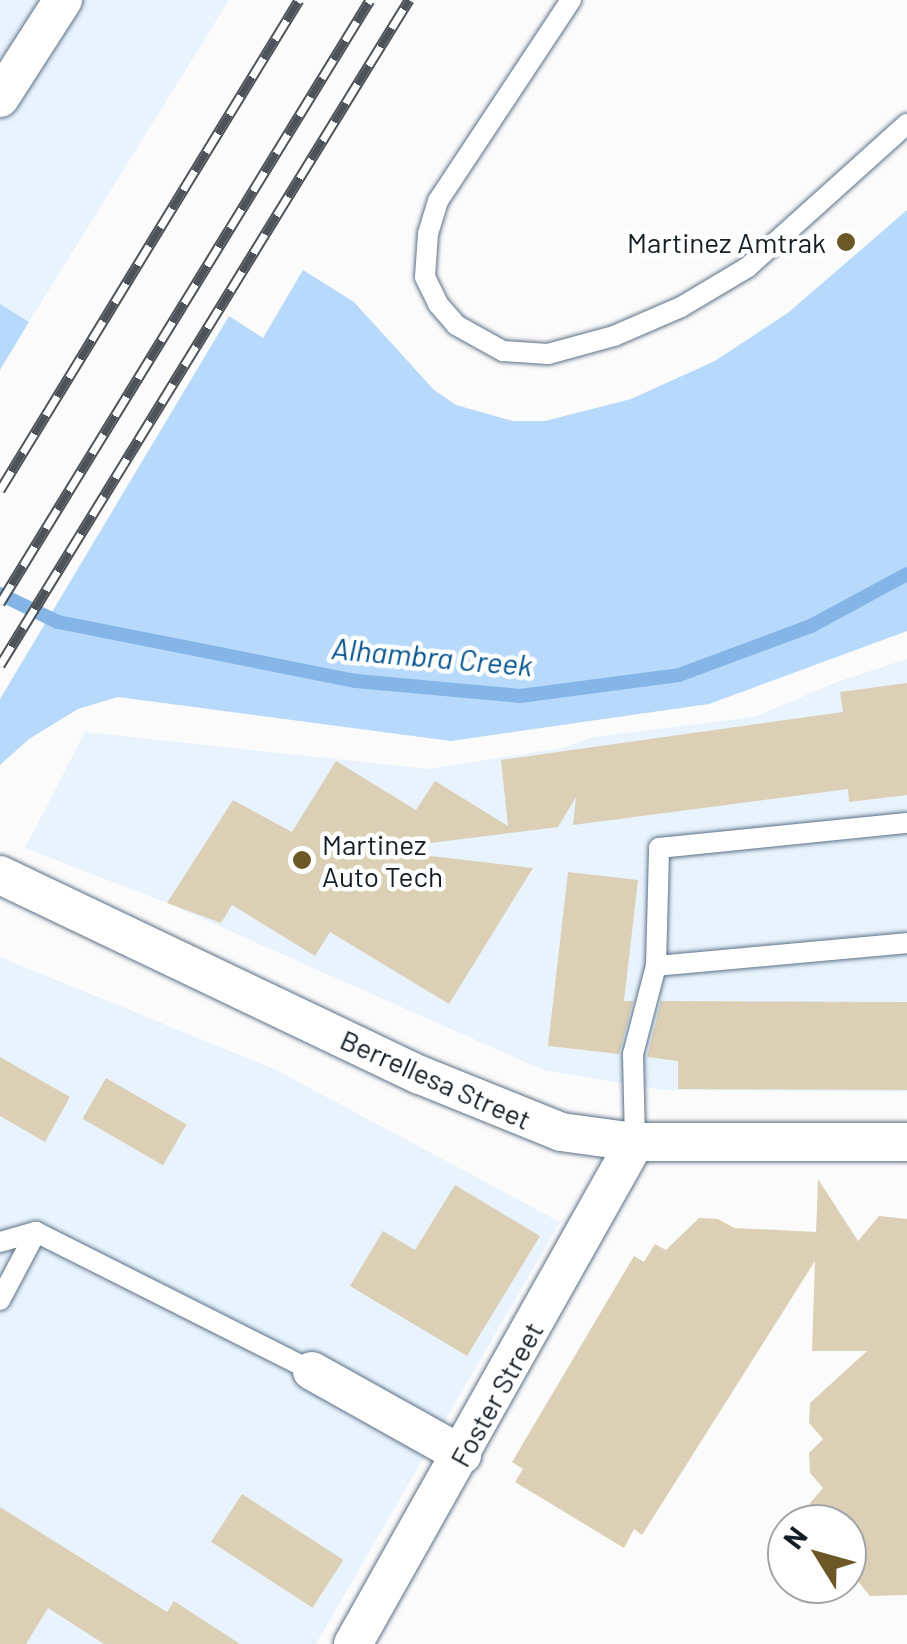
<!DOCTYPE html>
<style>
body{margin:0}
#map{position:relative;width:907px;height:1644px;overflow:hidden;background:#fbfbfb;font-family:Barlow,sans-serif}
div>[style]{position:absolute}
.built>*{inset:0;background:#e8f3fe}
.green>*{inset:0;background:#b7d9fc}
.stream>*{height:14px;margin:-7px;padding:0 7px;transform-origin:7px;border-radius:7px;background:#84b5e6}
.building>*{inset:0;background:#dbd0b5;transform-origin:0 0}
.roads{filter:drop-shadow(0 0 2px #5e7185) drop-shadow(0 0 2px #5e7185)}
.lane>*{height:20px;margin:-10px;padding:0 10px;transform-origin:10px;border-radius:10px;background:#fff}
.street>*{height:38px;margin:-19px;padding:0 19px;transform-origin:19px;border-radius:19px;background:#fff}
.rail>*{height:11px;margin-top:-5.5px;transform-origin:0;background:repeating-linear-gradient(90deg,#fff 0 22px,#4d5359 0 44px);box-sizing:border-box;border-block:2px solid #4d5359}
.dots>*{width:28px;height:28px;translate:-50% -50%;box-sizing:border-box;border:5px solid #fff;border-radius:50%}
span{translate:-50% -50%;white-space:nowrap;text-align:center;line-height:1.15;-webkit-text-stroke:9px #fff;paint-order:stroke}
.poi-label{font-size:28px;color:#151d25}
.right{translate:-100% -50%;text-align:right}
.left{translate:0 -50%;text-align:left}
.street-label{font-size:28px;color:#151d25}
.water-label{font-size:30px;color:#03538e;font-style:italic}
.north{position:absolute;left:767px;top:1504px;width:100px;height:100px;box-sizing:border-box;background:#fff;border:2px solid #a1a5a8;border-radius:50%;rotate:307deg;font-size:28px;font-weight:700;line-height:40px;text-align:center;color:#151d25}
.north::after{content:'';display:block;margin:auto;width:35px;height:45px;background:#6b5826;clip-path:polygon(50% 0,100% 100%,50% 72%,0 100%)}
</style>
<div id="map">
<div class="built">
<div style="clip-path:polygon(0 0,229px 0,29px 322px,0 304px)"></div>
<div style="clip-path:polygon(907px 659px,907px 1092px,663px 1090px,543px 1070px,167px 903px,25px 848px,85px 732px,428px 769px,563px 748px,594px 737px,754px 717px,837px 682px)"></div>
<div style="clip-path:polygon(0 957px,274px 1069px,560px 1222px,316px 1644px,0 1644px)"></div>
</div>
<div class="green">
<div style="clip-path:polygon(907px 210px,907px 631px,709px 704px,451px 741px,118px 697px,78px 709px,29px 739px,0 765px,0 699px,229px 316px,263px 338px,303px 270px,354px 302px,434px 390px,456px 405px,513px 421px,545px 421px,631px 399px,715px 361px,789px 312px)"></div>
<div style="clip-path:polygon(0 304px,29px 322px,0 370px)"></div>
</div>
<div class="stream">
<div style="left:0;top:594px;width:64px;rotate:25.8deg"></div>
<div style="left:58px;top:622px;width:304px;rotate:11.2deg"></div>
<div style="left:356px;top:681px;width:165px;rotate:5.2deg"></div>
<div style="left:520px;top:696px;width:160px;rotate:-7.5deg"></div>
<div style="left:679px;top:675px;width:141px;rotate:-20.4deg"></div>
<div style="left:811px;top:626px;width:109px;rotate:-28.4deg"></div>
</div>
<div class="building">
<div style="clip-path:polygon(907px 683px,907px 795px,849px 802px,848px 789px,573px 825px,576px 797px,558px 827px,422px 844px,422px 855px,533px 868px,449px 1004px,330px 932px,315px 956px,232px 905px,221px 923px,167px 903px,233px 800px,292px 832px,336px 761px,416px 810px,435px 781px,508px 826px,501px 760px,843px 712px,840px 692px)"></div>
<div style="clip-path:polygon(568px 872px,638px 880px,624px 1001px,633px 1001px,619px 1054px,548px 1046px)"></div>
<div style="clip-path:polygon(661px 1001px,907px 1002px,907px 1090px,678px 1089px,678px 1061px,647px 1057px)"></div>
<div style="clip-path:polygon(0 1057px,70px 1097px,45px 1142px,0 1116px)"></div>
<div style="left:106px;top:1078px;width:93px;height:47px;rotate:30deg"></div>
<div style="clip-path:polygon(818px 1179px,858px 1241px,879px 1216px,907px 1219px,907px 1595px,870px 1596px,847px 1568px,847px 1524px,809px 1522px,810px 1503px,823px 1488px,810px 1473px,809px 1453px,823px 1439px,809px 1423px,810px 1403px,867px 1351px,812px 1351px,815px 1261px,642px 1535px,634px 1529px,624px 1548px,515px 1482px,523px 1469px,512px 1462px,634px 1256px,644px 1262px,655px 1244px,666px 1250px,699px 1218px,718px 1219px,734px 1228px,816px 1232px)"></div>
<div style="clip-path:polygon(455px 1185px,540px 1236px,467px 1356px,350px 1286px,383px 1231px,415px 1250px)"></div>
<div style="left:242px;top:1494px;width:121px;height:57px;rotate:33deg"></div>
<div style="clip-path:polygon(0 1507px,167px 1612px,174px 1601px,240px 1644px,104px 1644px,48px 1608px,26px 1644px,0 1644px)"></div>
</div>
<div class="roads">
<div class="lane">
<div style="left:571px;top:0;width:241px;rotate:123.5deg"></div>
<div style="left:438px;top:201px;width:34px;rotate:107deg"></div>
<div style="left:428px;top:234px;width:43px;rotate:94deg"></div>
<div style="left:425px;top:277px;width:30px;rotate:64deg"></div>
<div style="left:438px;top:304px;width:28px;rotate:49deg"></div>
<div style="left:456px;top:325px;width:54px;rotate:29deg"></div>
<div style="left:503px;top:351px;width:45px;rotate:3.8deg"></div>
<div style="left:548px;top:354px;width:68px;rotate:-15.3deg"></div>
<div style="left:614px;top:336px;width:73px;rotate:-23.4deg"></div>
<div style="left:681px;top:307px;width:78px;rotate:-30.8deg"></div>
<div style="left:748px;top:267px;width:214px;rotate:-42deg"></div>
<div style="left:656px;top:966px;width:252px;rotate:-5.2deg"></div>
<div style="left:635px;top:1142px;width:88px;rotate:-91.3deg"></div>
<div style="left:633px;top:1054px;width:91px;rotate:-75.4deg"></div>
<div style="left:656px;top:966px;width:118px;rotate:-88.5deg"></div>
<div style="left:659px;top:848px;width:249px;rotate:-5.8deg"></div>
<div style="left:0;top:1242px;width:37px;rotate:-16deg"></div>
<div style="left:36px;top:1232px;width:309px;rotate:26.7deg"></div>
<div style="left:0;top:1300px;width:77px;rotate:-62.1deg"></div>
</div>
<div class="street">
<div style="left:0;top:98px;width:117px;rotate:-57.3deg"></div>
<div style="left:0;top:875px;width:465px;rotate:25.5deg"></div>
<div style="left:420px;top:1075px;width:152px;rotate:22deg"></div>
<div style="left:561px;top:1132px;width:75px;rotate:7.7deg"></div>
<div style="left:635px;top:1142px;width:272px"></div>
<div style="left:312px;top:1371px;width:172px;rotate:29.2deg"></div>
<div style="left:353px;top:1644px;width:576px;rotate:-60.67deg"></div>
</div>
</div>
<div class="rail">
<div style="left:0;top:490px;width:574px;rotate:-58.61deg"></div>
<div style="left:0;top:603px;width:707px;rotate:-58.47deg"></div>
<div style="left:0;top:665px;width:781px;rotate:-58.41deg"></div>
</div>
<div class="dots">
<div style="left:846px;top:242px;background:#6b5826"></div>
<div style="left:302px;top:860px;background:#6b5826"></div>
</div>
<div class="poi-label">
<span class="right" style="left:826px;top:242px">Martinez Amtrak</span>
<span class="left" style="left:322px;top:860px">Martinez<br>Auto Tech</span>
</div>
<div class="street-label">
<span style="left:436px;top:1079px;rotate:24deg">Berrellesa Street</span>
<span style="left:496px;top:1394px;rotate:-61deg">Foster Street</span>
</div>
<div class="water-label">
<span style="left:432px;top:656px;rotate:5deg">Alhambra Creek</span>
</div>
<div class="north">N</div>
</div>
